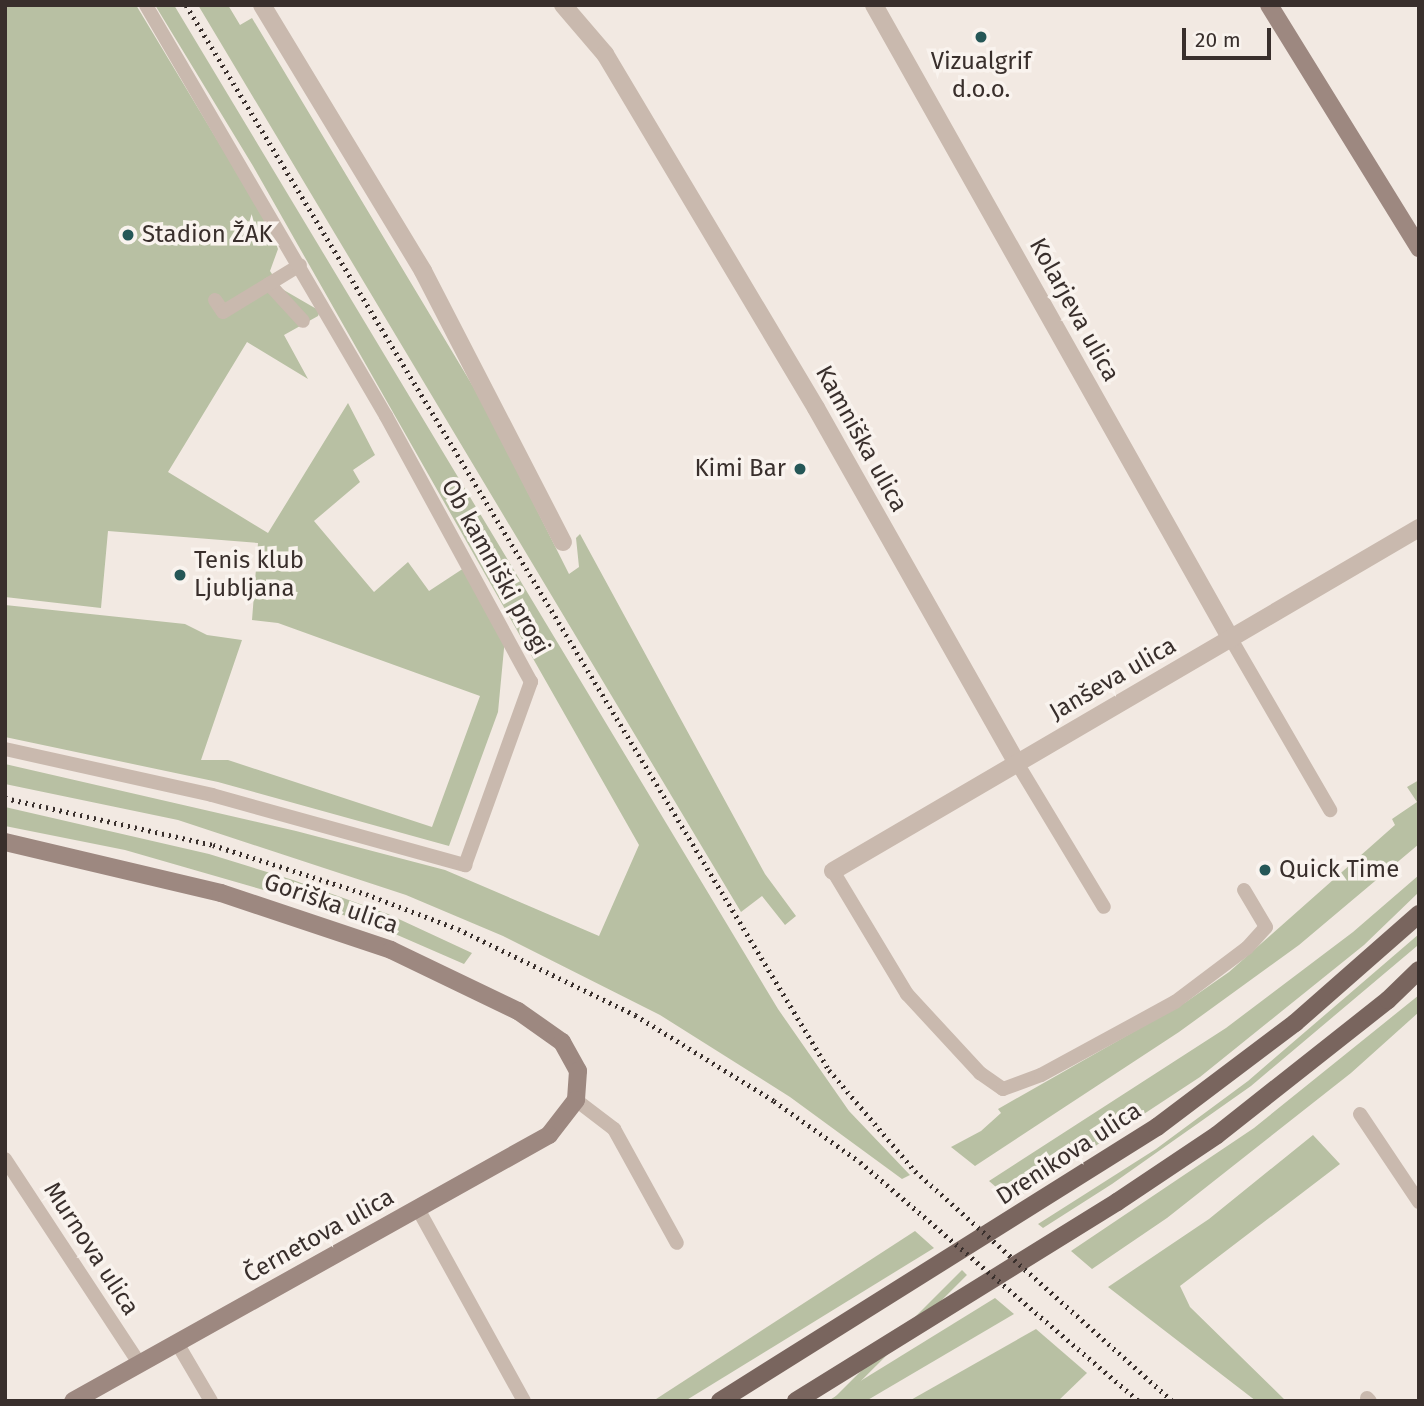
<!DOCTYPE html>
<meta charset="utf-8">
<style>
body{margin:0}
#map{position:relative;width:1424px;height:1406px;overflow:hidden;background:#f2e9e2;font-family:"Fira Sans",sans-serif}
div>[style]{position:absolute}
.green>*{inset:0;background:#b8c0a3;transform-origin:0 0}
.lane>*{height:14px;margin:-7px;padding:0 7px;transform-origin:7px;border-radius:7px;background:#c9b9ae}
.street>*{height:18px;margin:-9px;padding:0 9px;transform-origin:9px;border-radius:9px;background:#c9b9ae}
.secondary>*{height:18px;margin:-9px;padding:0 9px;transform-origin:9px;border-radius:9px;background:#9d8880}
.primary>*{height:18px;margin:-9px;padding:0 9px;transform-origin:9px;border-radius:9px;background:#79655e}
.rail>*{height:5px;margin-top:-2.5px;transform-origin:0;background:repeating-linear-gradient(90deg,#392f2c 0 2px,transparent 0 7px)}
.dots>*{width:19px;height:19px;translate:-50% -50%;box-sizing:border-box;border:4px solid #f9f3ee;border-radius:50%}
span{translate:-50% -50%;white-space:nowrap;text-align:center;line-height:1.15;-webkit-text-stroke:7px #f9f3ee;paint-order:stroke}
.poi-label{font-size:24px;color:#392f2c}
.left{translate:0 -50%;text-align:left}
.right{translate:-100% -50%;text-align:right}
.street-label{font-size:24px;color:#392f2c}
.frame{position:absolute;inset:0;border:7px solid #392f2c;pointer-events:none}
.scale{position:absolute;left:1182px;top:28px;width:89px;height:32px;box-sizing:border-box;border:4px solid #392f2c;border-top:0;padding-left:9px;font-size:21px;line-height:24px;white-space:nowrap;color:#392f2c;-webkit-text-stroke:5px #f9f3ee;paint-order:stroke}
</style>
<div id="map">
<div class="green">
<div style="clip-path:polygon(5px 5px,136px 5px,269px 226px,278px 249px,270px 271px,282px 289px,320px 311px,318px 316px,284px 335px,308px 379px,247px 342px,168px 472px,268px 533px,348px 403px,375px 455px,353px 470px,360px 482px,314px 521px,374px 592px,408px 562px,429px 591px,464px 568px,505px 638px,498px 712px,449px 846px,218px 782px,5px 737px,5px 605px,185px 624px,207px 635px,242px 640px,201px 760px,228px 760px,432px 827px,480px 696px,278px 623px,252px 620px,258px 543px,108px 531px,101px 608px,5px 597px)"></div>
<div style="clip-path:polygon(155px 5px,174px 5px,778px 1009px,849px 1111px,910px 1175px,902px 1179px,790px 1097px,660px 1015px,503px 936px,406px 895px,178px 820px,5px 784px,5px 764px,296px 831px,445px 870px,599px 936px,639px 845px,253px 166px)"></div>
<div style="clip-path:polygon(198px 5px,228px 5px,240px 25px,252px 18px,483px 403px,569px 574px,579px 567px,576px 538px,580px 534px,765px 874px,796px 916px,785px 925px,762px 896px,741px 912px)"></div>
<div style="clip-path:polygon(1419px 780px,1419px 844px,1299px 945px,1179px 1032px,975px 1166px,951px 1147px,981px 1131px,1001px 1113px,998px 1109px,1186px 1002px,1229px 972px,1395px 825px,1392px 819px,1417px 802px,1407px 787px)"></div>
<div style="clip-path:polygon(5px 807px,209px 854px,293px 880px,388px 914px,472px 953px,464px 964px,379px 927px,295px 899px,125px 850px,5px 826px)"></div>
<div style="clip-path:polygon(1419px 875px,1419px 892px,1364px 945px,1200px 1077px,1012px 1201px,989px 1181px,1226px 1028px,1353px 932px)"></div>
<div style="clip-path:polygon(1419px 934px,1417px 946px,1251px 1086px,1112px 1184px,1043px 1228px,1038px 1224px,1156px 1149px,1248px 1081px)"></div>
<div style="clip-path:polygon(1419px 995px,1419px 1012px,1351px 1073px,1167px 1218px,1092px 1269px,1071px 1251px,1254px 1128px)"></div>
<div style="clip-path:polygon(1313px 1135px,1340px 1164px,1180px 1286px,1190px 1307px,1286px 1401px,1256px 1401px,1108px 1287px,1209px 1219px)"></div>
<div style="clip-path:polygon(915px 1231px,934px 1248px,685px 1401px,653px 1401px)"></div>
<div style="left:962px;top:1270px;width:7px;height:248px;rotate:45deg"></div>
<div style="clip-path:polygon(995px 1298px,1014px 1314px,866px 1401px,828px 1401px)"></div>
<div style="clip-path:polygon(1036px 1329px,1087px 1373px,1058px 1401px,909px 1401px)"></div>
</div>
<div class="lane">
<div style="left:269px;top:284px;width:50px;rotate:47.4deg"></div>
<div style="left:215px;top:300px;width:14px;rotate:56deg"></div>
<div style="left:223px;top:312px;width:90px;rotate:-31.4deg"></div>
<div style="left:1231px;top:639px;width:198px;rotate:59.9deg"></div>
<div style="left:5px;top:749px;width:212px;rotate:12.5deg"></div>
<div style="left:212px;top:795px;width:263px;rotate:15.5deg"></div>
<div style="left:465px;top:865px;width:195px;rotate:-70.2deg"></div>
<div style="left:531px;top:682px;width:303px;rotate:-118.6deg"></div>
<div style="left:386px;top:416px;width:476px;rotate:-120.3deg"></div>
<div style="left:1017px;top:763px;width:168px;rotate:58.9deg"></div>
<div style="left:833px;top:871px;width:144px;rotate:59deg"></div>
<div style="left:907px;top:994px;width:108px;rotate:47.3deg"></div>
<div style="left:980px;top:1073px;width:28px;rotate:35deg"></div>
<div style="left:1003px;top:1089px;width:40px;rotate:-20.2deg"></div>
<div style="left:1041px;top:1075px;width:153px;rotate:-28.6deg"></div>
<div style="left:1175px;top:1002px;width:90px;rotate:-36.9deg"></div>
<div style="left:1247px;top:948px;width:28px;rotate:-48deg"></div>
<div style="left:1266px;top:927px;width:43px;rotate:-120.7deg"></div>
<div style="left:576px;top:1100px;width:48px;rotate:37.3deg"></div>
<div style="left:614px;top:1129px;width:130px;rotate:61.1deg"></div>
<div style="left:1360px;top:1114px;width:106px;rotate:56.2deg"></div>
<div style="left:5px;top:1159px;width:244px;rotate:56.7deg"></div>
<div style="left:418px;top:1209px;width:219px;rotate:61.1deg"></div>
<div style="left:177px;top:1343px;width:67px;rotate:59.6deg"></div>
<div style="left:1367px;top:1398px;width:4px;rotate:45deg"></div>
</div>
<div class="street">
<div style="left:262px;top:5px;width:311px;rotate:58.8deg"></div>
<div style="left:423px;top:271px;width:305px;rotate:62.7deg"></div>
<div style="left:563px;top:5px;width:65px;rotate:49.4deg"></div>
<div style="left:605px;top:54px;width:412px;rotate:59.2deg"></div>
<div style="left:816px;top:408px;width:408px;rotate:60.5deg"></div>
<div style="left:874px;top:5px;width:728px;rotate:60.62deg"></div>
<div style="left:833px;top:871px;width:679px;rotate:-30.34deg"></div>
</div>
<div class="secondary">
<div style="left:1269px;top:5px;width:286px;rotate:58.3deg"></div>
<div style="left:5px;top:842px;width:222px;rotate:13.3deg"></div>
<div style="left:221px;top:893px;width:179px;rotate:18.5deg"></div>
<div style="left:391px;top:950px;width:141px;rotate:25.7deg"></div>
<div style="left:518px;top:1011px;width:54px;rotate:35.2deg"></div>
<div style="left:562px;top:1042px;width:33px;rotate:61deg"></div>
<div style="left:578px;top:1071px;width:29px;rotate:94deg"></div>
<div style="left:576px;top:1100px;width:44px;rotate:127.6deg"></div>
<div style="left:549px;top:1135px;width:545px;rotate:150.8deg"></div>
</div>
<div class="primary">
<div style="left:720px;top:1401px;width:516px;rotate:-32.09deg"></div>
<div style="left:1157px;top:1127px;width:173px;rotate:-37deg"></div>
<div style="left:1295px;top:1023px;width:165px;rotate:-41.3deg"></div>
<div style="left:796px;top:1401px;width:378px;rotate:-31.8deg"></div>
<div style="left:1117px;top:1202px;width:120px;rotate:-33.8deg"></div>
<div style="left:1217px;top:1135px;width:218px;rotate:-38.3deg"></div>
<div style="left:1388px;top:1000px;width:43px;rotate:-44.1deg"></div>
</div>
<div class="rail">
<div style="left:186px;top:5px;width:1244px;rotate:58.88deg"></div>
<div style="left:829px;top:1070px;width:133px;rotate:49.6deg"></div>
<div style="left:915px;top:1171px;width:345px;rotate:41.8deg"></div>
<div style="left:5px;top:798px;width:213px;rotate:12.7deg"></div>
<div style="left:213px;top:845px;width:161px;rotate:17.8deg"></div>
<div style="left:366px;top:894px;width:98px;rotate:20.8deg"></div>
<div style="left:458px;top:929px;width:197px;rotate:25.9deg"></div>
<div style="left:635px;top:1015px;width:163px;rotate:31.7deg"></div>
<div style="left:774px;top:1101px;width:105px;rotate:35.3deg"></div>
<div style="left:860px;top:1162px;width:367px;rotate:40.6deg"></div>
</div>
<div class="dots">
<div style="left:981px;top:37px;background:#255757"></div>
<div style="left:128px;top:235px;background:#255757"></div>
<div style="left:800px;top:469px;background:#255757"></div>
<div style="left:180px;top:575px;background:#255757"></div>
<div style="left:1265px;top:870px;background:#255757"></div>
</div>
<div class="poi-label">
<span style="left:981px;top:76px">Vizualgrif<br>d.o.o.</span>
<span class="left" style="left:142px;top:235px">Stadion ŽAK</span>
<span class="right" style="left:786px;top:469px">Kimi Bar</span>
<span class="left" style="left:194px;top:575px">Tenis klub<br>Ljubljana</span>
<span class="left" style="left:1279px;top:870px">Quick Time</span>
</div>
<div class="street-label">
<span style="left:1074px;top:310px;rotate:61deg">Kolarjeva ulica</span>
<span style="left:861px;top:439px;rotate:61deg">Kamniška ulica</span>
<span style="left:495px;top:567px;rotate:61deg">Ob kamniški progi</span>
<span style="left:1113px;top:679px;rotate:-30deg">Janševa ulica</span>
<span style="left:331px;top:904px;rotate:19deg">Goriška ulica</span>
<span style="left:1069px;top:1154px;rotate:-33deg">Drenikova ulica</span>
<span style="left:319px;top:1236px;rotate:-29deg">Černetova ulica</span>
<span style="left:91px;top:1249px;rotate:57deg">Murnova ulica</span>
</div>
<div class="frame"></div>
<div class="scale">20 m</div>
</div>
